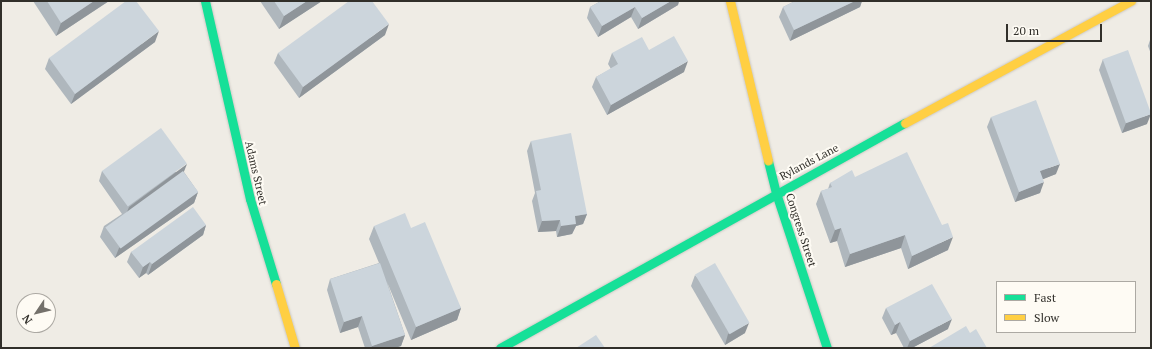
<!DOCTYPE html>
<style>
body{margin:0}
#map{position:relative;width:1152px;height:349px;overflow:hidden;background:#efece5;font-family:"PT Serif",serif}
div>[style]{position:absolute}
.roads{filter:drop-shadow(0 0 1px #cdcac5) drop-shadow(0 0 1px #cdcac5)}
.fast>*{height:9px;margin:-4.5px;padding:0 4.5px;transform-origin:4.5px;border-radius:4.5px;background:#16e098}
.slow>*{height:9px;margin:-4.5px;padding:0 4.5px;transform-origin:4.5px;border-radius:4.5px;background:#ffcf43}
.wall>*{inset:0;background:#afb7bd}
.shaded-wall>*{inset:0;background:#8f959a}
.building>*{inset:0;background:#ccd5dc;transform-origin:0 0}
span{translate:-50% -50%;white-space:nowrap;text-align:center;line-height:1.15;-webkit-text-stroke:4px #fefbf4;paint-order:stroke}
.street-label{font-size:11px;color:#312f2a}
.frame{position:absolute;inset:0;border:2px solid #312f2a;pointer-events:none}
.legend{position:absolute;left:996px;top:281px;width:140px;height:52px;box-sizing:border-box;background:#fefbf4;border:1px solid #aca9a3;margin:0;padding:5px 7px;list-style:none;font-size:12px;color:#312f2a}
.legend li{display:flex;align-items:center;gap:8px;height:20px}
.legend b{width:20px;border:1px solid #aca9a3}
.north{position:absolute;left:16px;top:293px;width:40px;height:40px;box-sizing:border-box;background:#fefbf4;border:1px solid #aca9a3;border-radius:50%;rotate:235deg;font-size:11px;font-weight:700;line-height:16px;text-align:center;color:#312f2a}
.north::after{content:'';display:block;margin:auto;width:14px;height:18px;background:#74716b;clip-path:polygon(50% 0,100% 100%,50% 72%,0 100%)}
.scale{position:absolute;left:1006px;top:24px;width:96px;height:18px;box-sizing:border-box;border:2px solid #312f2a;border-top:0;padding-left:5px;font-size:12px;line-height:14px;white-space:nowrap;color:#312f2a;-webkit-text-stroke:3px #fefbf4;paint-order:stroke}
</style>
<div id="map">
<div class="roads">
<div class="fast">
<div style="left:205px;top:1px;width:203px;rotate:77.2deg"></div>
<div style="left:250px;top:199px;width:89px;rotate:73deg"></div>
<div style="left:768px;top:161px;width:33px;rotate:76deg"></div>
<div style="left:776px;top:193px;width:163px;rotate:71.8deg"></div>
<div style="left:500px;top:348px;width:463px;rotate:-29.1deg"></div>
</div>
<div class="slow">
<div style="left:730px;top:1px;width:164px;rotate:76.6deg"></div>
<div style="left:905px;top:123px;width:257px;rotate:-28.4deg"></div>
<div style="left:276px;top:284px;width:67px;rotate:73.5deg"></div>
</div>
</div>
<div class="wall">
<div style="clip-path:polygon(33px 1px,109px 1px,56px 36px)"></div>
<div style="clip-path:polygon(260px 1px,322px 1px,279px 29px)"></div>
<div style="clip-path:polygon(598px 1px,679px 1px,678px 5px,638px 29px,631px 17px,598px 37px,587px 18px,590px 7px,599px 2px)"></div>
<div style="clip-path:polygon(795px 1px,862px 1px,860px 7px,790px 41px,779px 17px,783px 7px)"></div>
<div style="clip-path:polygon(385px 35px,299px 98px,274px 63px,278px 53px)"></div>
<div style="clip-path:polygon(1151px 37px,1151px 54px,1148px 46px)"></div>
<div style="clip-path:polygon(155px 42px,71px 104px,45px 69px,49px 58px)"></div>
<div style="clip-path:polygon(649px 50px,684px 72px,607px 115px,592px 87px,596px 77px,611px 69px,608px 64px,612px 53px)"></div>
<div style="clip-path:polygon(1103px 59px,1147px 124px,1122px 133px,1099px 70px)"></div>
<div style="clip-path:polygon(991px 117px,1056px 174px,1043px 179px,1040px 193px,1015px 202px,987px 127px)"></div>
<div style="clip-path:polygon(531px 141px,587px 214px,583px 224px,576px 226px,572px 234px,557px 237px,556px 231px,538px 232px,532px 201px,535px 193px,527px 151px)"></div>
<div style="clip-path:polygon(102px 171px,184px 172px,198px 192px,194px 203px,115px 258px,100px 237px,104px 226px,122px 214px,99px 181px)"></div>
<div style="clip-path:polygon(855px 177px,948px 250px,908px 269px,901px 248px,845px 267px,837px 241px,830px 243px,816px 204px,821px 191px,828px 189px,830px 183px)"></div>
<div style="clip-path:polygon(206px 225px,203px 235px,148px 275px,146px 273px,139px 278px,127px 262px,131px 252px)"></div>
<div style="clip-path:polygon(374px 226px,411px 228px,461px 308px,457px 320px,411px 340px,387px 282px,405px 335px,401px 346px,395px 348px,365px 348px,358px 327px,340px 333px,327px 290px,330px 279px,379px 263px,369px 239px)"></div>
<div style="clip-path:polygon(695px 275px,745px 333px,725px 345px,691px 286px)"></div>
<div style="clip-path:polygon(886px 308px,948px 329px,912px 348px,904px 348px,896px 333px,891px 335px,882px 318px)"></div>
</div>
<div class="shaded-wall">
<div style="clip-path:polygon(94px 1px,109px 1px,56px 36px,61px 23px)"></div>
<div style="clip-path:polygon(307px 1px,322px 1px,279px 29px,284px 16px)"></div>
<div style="clip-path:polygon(671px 1px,679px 1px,678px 5px,638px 29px,642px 18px)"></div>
<div style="clip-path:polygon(855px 1px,862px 1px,860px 7px,790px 41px,794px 30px)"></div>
<div style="clip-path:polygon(635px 7px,631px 17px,598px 37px,602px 26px)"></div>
<div style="clip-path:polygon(389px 24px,385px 35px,299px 98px,303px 87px)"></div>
<div style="clip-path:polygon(159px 31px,155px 42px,71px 104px,75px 94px)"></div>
<div style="clip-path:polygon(688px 61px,684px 72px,607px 115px,611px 105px)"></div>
<div style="clip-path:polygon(1151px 114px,1147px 124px,1122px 133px,1126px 123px)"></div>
<div style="clip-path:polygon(187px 164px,183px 174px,125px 217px,129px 207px)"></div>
<div style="clip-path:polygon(1060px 164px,1056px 174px,1036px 182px,1040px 171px)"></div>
<div style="clip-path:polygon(1044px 182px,1040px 193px,1015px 202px,1019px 192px)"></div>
<div style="clip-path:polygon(198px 192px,194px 203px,115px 258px,119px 248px)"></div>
<div style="clip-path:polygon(587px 214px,583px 224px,576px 226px,572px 234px,557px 237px,561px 226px,575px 216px)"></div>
<div style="clip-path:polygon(560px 220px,556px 231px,538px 232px,542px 221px)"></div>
<div style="clip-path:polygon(206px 225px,203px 235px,148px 275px,152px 264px)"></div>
<div style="clip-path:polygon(841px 228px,837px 241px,830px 243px,835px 230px)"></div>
<div style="clip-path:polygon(905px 235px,901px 248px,845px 267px,850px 254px)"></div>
<div style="clip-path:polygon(953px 237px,948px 250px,908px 269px,912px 256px)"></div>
<div style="clip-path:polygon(150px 262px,146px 273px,139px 278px,143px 267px)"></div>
<div style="clip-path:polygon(461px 308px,457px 320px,411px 340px,416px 327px)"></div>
<div style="clip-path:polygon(362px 316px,358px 327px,340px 333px,344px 322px)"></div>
<div style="clip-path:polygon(952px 319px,948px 329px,912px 348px,907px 348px,910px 341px)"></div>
<div style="clip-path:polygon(900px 322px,896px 333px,891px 335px,895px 325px)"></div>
<div style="clip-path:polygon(749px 323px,745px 333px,725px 345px,728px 334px)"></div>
<div style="clip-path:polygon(405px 335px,401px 346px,395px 348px,371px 348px,372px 346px)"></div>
</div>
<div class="building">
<div style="clip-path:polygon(47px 1px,94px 1px,61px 23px)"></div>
<div style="clip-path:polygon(126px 1px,136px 1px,159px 31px,75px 94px,49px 58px)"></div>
<div style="clip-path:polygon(274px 1px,307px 1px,284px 16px)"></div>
<div style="clip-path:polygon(349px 1px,372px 1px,389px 24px,303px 87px,278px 53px)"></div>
<div style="clip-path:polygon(601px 1px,671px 1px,642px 18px,635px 7px,602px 26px,590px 7px)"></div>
<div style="clip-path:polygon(795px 1px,855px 1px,794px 30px,783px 7px)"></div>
<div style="clip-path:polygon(674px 36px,688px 61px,611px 105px,596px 77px,618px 64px,612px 53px,642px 37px,649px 50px)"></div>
<div style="left:1128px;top:50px;width:68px;height:27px;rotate:70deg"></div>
<div style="clip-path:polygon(1036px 100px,1060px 164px,1040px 171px,1044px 182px,1019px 192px,991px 117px)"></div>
<div style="left:161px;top:128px;width:44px;height:73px;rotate:54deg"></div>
<div style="clip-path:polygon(571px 133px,587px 214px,575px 216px,576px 224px,561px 226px,560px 220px,542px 221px,536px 191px,541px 190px,531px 141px)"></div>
<div style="clip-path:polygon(907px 152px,942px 225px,948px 223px,953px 237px,912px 256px,905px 235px,850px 254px,841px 228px,835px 230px,821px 191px,832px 187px,830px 183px,852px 170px,855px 177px)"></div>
<div style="left:183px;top:171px;width:26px;height:96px;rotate:54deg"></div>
<div style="clip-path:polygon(193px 207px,206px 225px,152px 264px,150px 262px,143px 267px,131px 252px)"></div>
<div style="clip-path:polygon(405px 213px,411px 228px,425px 222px,461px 308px,416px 327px,374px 226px)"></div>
<div style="clip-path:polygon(380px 263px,405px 335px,372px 346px,362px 316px,344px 322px,330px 279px)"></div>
<div style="left:715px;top:263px;width:69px;height:23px;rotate:60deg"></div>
<div style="clip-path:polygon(932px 284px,952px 319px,910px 341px,900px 322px,895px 325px,886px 308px)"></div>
<div style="clip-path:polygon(966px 326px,970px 333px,976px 329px,987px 348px,929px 348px)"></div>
<div style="clip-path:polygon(596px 335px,605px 348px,576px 348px)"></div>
</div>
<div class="street-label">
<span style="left:809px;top:162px;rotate:-28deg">Rylands Lane</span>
<span style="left:256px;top:173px;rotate:77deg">Adams Street</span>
<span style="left:801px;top:230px;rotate:72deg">Congress Street</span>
</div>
<div class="frame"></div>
<ul class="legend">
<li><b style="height:5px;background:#16e098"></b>Fast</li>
<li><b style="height:5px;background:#ffcf43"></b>Slow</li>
</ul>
<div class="north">N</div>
<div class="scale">20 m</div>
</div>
